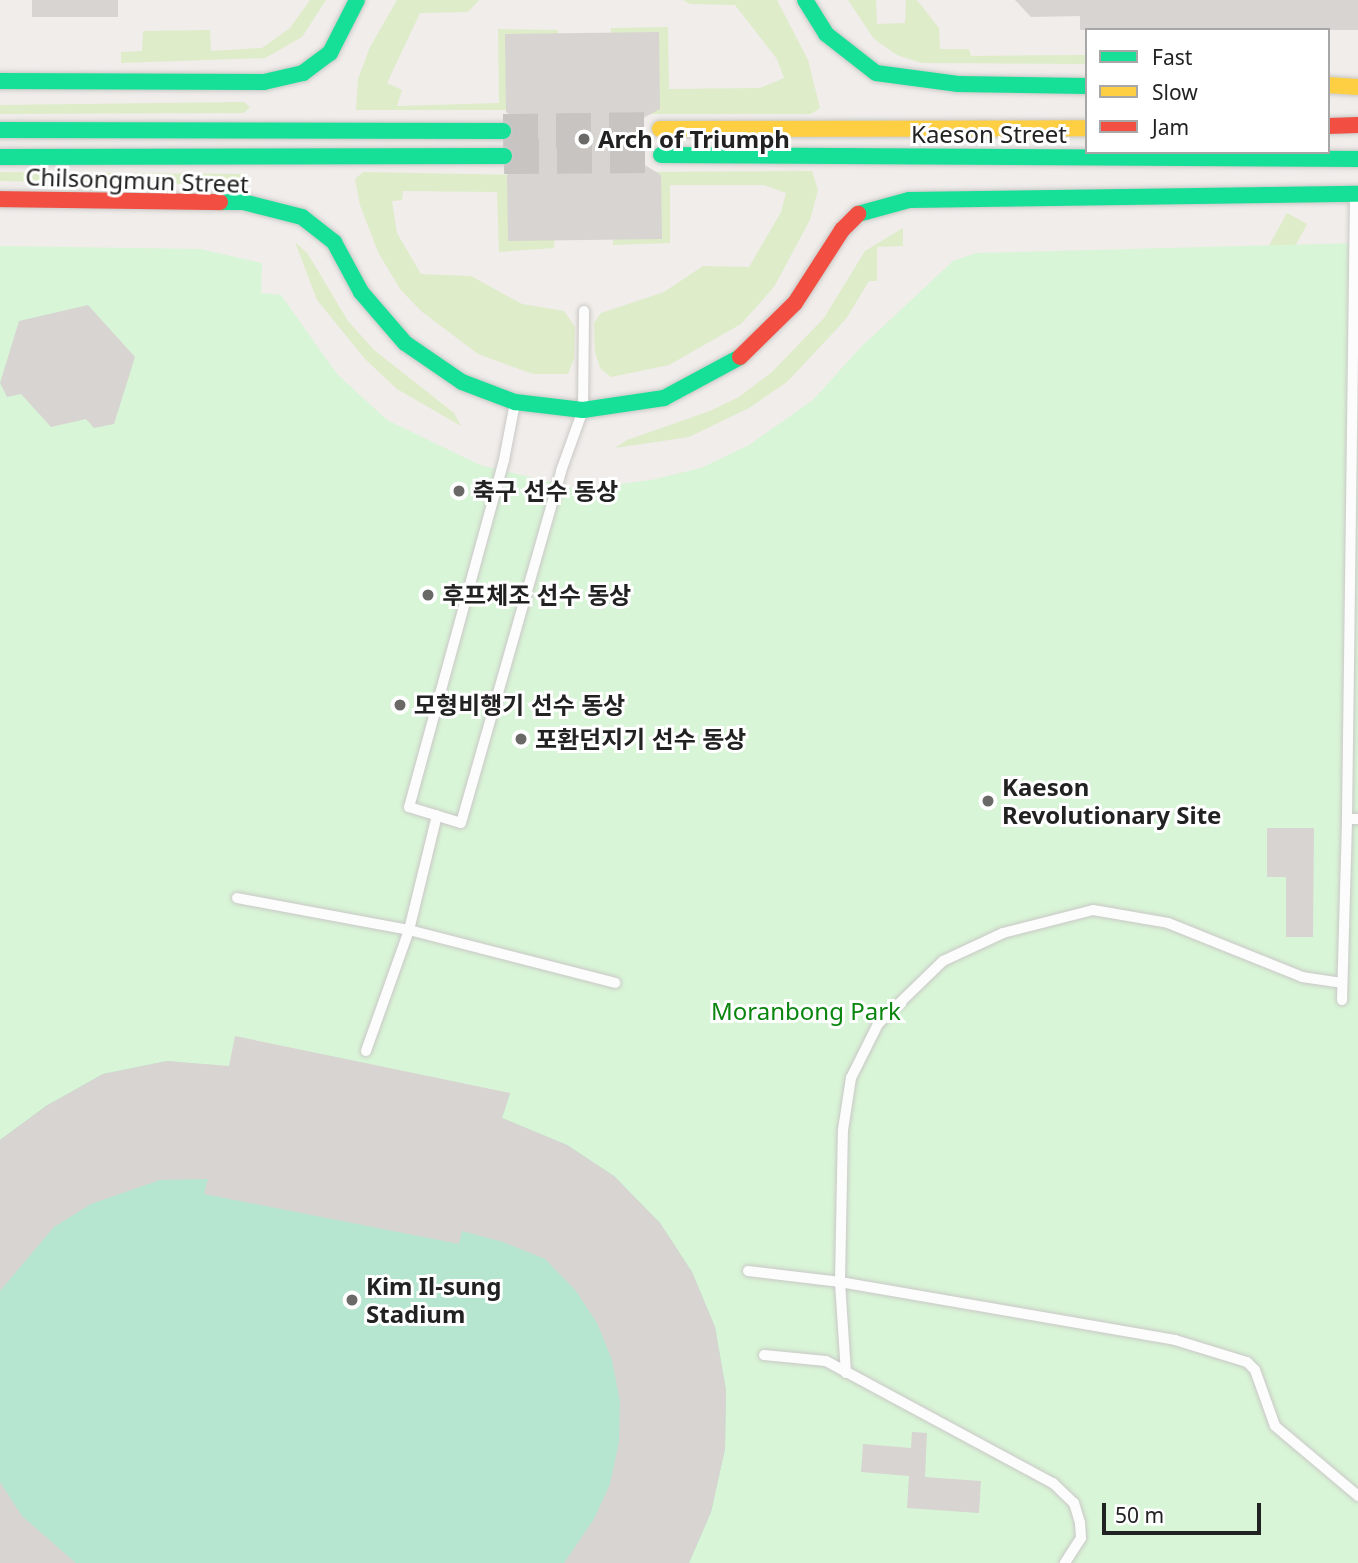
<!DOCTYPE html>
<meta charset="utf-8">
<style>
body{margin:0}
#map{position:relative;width:1358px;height:1563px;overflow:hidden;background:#f0edea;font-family:"Noto Sans","Noto Sans KR",sans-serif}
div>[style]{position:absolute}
.grass>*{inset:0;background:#deecc9;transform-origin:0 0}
.park>*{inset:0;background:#d9f5d7}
.pitch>*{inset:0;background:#b6e6cf}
.building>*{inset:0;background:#d7d4d1;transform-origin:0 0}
.primary-tunnel>*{height:35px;margin-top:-17.5px;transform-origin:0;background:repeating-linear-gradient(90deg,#c7c4c2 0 35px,transparent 0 53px)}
.roads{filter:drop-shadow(0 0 2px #c9c8c6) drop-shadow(0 0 2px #c9c8c6)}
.lane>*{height:10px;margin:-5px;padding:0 5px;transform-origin:5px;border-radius:5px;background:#fdfcfc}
.fast>*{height:16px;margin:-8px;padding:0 8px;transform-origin:8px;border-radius:8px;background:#16e098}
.slow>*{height:16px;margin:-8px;padding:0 8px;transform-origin:8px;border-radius:8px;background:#ffcf43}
.jam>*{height:16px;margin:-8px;padding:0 8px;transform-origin:8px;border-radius:8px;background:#f24e42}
.dots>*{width:19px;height:19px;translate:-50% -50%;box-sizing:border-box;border:4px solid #fff;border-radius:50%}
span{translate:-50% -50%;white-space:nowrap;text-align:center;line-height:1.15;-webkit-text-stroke:6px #fff;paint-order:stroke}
.street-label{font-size:24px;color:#222}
.poi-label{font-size:24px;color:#222;font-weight:700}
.left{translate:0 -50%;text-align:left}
.park-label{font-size:24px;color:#0a850e}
.legend{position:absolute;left:1085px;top:28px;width:245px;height:126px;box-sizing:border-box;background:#fff;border:2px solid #a7a7a7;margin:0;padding:9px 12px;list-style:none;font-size:21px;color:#222}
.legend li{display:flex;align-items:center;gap:14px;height:35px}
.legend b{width:35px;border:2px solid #a7a7a7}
.scale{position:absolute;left:1102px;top:1503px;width:159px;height:32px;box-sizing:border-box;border:4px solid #222;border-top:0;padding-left:9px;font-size:21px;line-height:24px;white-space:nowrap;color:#222;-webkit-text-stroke:5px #fff;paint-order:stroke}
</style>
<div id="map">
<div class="grass">
<div style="clip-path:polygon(310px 0,326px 0,302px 37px,265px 58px,121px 63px,121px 52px,142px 51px,143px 31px,210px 30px,211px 51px,262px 48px,290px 28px)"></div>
<div style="clip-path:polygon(397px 0,479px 0,468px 12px,420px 13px,387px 83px,402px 90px,397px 106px,499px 103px,498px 29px,558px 30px,558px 58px,519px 110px,356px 110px,358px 79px,370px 47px)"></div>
<div style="clip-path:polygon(683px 0,777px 0,808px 60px,820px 108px,811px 114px,651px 114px,650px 57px,611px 57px,611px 28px,668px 27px,669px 89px,760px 88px,784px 78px,777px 59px,735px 5px,690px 4px)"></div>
<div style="clip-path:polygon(848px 0,876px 0,877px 24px,905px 23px,906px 0,917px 0,939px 28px,940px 49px,969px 49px,971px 56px,1087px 55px,1087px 64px,921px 63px,897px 55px,874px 39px)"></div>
<div style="clip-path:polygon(244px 102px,250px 107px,244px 113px,0 114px,0 105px)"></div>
<div style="clip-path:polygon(0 172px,243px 174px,249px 179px,243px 185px,0 181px)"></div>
<div style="clip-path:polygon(363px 172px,519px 175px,555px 230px,554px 248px,499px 252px,497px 192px,403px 191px,402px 200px,392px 201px,397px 233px,421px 274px,471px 276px,522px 304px,564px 311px,575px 327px,574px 359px,568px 374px,533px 374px,478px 354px,421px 311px,400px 289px,378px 252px,360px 205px,355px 179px)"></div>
<div style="clip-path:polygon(649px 172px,812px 171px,818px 190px,810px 220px,774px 287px,741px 324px,669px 365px,611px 377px,600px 368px,595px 352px,594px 323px,601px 313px,664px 292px,703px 266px,749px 267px,781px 212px,786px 193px,764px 185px,670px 185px,670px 243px,613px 245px,613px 229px)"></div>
<div style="left:1287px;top:213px;width:23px;height:319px;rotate:29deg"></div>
<div style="clip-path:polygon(903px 228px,903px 246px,877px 247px,877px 281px,869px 281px,846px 319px,787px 382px,749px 408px,689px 437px,615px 448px,627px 440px,710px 411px,739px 397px,772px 372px,824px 318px,865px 251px)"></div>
<div style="clip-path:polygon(295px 242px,308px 254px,348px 321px,374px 350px,454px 413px,461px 426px,397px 389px,366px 360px,317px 300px)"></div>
</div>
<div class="park">
<div style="clip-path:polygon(1358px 243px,1358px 1563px,0 1563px,0 246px,200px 249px,262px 263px,261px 293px,281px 295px,337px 374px,387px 420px,480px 465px,580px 489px,651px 480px,701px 468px,749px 445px,813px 400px,860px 348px,953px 261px,976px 253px)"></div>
</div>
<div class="pitch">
<div style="clip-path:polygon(167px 1061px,510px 1093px,502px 1118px,567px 1145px,614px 1176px,660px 1223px,692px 1272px,715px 1327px,726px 1390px,725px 1449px,711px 1512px,689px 1563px,0 1563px,0 1140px,46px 1106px,103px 1074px)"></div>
</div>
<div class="building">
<div style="left:32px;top:0;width:86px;height:17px"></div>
<div style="clip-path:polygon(1015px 0,1358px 0,1358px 30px,1080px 30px,1080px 16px,1031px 17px)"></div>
<div style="clip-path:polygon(659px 32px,660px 109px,643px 118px,640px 130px,646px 142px,643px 164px,661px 175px,662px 239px,508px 241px,507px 175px,521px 167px,524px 155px,519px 143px,521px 122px,506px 112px,505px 34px)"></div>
<div style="clip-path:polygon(88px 305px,135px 357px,114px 424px,94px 428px,86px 419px,51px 427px,21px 394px,7px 397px,0 383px,19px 321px)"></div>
<div style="clip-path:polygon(1267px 828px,1314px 828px,1313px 937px,1286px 937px,1286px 877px,1267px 877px)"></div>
<div style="clip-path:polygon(235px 1036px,510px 1093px,502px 1118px,567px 1145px,614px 1176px,660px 1223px,692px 1272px,715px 1327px,726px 1390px,725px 1449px,711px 1512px,689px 1563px,564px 1563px,594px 1519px,610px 1484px,619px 1442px,620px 1402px,612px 1360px,597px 1323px,576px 1291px,545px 1259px,503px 1242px,462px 1231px,459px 1244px,204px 1194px,208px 1179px,160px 1180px,91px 1204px,54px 1227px,0 1291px,0 1140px,46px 1106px,103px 1074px,167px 1061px,229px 1066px)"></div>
<div style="clip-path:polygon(912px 1432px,927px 1433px,925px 1477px,981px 1481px,979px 1513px,907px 1508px,909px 1476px,861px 1472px,863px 1444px,911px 1448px)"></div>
<div style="clip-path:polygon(0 1482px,22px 1516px,76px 1563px,0 1563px)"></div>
</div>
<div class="primary-tunnel">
<div style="left:503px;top:131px;width:157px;rotate:-0.7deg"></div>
<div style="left:504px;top:156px;width:157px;rotate:-0.4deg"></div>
</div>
<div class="roads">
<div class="lane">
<div style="left:1355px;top:198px;width:621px;rotate:90.74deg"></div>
<div style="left:1347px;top:819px;width:11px"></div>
<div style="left:514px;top:408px;width:53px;rotate:100.9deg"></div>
<div style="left:504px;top:460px;width:360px;rotate:105.3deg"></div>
<div style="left:409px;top:807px;width:54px;rotate:17.1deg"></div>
<div style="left:461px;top:823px;width:366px;rotate:-74.1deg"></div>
<div style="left:561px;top:471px;width:65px;rotate:-70.2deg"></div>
<div style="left:583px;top:410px;width:99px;rotate:-89.4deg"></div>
<div style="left:237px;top:898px;width:175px;rotate:10.5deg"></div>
<div style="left:409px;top:930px;width:213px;rotate:14.4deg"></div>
<div style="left:1342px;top:1000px;width:181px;rotate:-88.4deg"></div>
<div style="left:366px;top:1051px;width:128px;rotate:-70.4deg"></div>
<div style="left:409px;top:930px;width:118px;rotate:-76.3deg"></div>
<div style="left:748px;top:1271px;width:93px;rotate:6.8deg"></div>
<div style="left:840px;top:1282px;width:340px;rotate:9.8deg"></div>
<div style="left:1175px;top:1340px;width:75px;rotate:17deg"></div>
<div style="left:1247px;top:1362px;width:11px;rotate:45deg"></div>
<div style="left:1255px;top:1370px;width:59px;rotate:70.3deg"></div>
<div style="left:1275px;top:1426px;width:109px;rotate:40.1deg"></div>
<div style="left:764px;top:1355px;width:62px;rotate:5.5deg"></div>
<div style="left:826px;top:1361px;width:258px;rotate:28.3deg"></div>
<div style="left:1053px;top:1483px;width:29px;rotate:44deg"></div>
<div style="left:1074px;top:1503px;width:21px;rotate:73deg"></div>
<div style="left:1080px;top:1523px;width:15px;rotate:86deg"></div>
<div style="left:1081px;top:1538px;width:30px;rotate:123deg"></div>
<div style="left:846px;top:1373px;width:91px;rotate:-93.8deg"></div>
<div style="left:840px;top:1282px;width:152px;rotate:-88.9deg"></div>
<div style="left:843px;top:1130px;width:53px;rotate:-81.3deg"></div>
<div style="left:851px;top:1078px;width:60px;rotate:-63.4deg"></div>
<div style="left:878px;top:1024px;width:91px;rotate:-44.1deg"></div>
<div style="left:943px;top:961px;width:66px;rotate:-25deg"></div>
<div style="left:1003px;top:933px;width:93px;rotate:-14.3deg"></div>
<div style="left:1093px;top:910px;width:76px;rotate:9.8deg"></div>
<div style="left:1168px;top:923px;width:144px;rotate:21.9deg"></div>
<div style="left:1302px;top:977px;width:40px;rotate:8.5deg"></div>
</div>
<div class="fast">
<div style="left:805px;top:0;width:40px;rotate:58deg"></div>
<div style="left:826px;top:34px;width:63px;rotate:38deg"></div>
<div style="left:876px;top:73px;width:83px;rotate:7.6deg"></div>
<div style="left:958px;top:84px;width:129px;rotate:0.9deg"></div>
<div style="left:0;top:81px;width:264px;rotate:0.2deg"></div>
<div style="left:264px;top:82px;width:40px;rotate:-13deg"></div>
<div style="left:303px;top:73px;width:34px;rotate:-37deg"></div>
<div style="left:330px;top:53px;width:59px;rotate:-63deg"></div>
<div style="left:0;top:130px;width:503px;rotate:0.11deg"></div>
<div style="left:661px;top:155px;width:697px;rotate:0.33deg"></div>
<div style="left:0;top:157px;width:504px;rotate:-0.11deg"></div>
<div style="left:220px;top:202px;width:23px"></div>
<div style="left:243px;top:202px;width:61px;rotate:14.3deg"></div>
<div style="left:302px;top:217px;width:41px;rotate:38deg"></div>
<div style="left:334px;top:242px;width:57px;rotate:61.6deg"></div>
<div style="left:361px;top:292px;width:67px;rotate:49.2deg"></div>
<div style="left:405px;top:343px;width:69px;rotate:34.4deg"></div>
<div style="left:462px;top:382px;width:57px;rotate:20.7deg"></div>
<div style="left:515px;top:402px;width:68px;rotate:6.7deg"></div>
<div style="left:583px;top:410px;width:82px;rotate:-8.4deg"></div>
<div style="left:664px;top:398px;width:86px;rotate:-28.3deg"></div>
<div style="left:858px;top:214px;width:53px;rotate:-15.4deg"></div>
<div style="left:909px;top:200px;width:449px;rotate:-0.8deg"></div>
</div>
<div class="slow">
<div style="left:1328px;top:85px;width:30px;rotate:4deg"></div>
<div style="left:660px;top:129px;width:427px;rotate:-0.1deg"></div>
</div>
<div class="jam">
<div style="left:1328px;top:126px;width:30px;rotate:-2deg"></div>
<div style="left:0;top:199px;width:220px;rotate:0.8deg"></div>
<div style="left:740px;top:357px;width:77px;rotate:-44.5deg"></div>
<div style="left:795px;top:303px;width:87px;rotate:-57.2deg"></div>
<div style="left:842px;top:230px;width:23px;rotate:-45deg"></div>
</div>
</div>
<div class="dots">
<div style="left:584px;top:139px;background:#6a6968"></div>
<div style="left:459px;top:491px;background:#6a6968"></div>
<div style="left:428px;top:595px;background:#6a6968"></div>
<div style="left:400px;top:705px;background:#6a6968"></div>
<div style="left:521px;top:739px;background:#6a6968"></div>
<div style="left:988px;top:801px;background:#6a6968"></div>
<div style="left:352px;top:1300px;background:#6a6968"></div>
</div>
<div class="street-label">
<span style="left:989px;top:134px">Kaeson Street</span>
<span style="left:137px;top:180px;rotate:2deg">Chilsongmun Street</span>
</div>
<div class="poi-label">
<span class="left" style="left:598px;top:139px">Arch of Triumph</span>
<span class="left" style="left:473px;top:491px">축구 선수 동상</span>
<span class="left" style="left:442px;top:595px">후프체조 선수 동상</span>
<span class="left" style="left:414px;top:705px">모형비행기 선수 동상</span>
<span class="left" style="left:535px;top:739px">포환던지기 선수 동상</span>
<span class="left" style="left:1002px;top:801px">Kaeson<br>Revolutionary Site</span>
<span class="left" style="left:366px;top:1300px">Kim Il-sung<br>Stadium</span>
</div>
<div class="park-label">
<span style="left:806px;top:1011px">Moranbong Park</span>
</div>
<ul class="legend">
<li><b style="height:9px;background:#16e098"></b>Fast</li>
<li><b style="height:9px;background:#ffcf43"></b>Slow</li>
<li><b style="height:9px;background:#f24e42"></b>Jam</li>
</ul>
<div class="scale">50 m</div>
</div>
